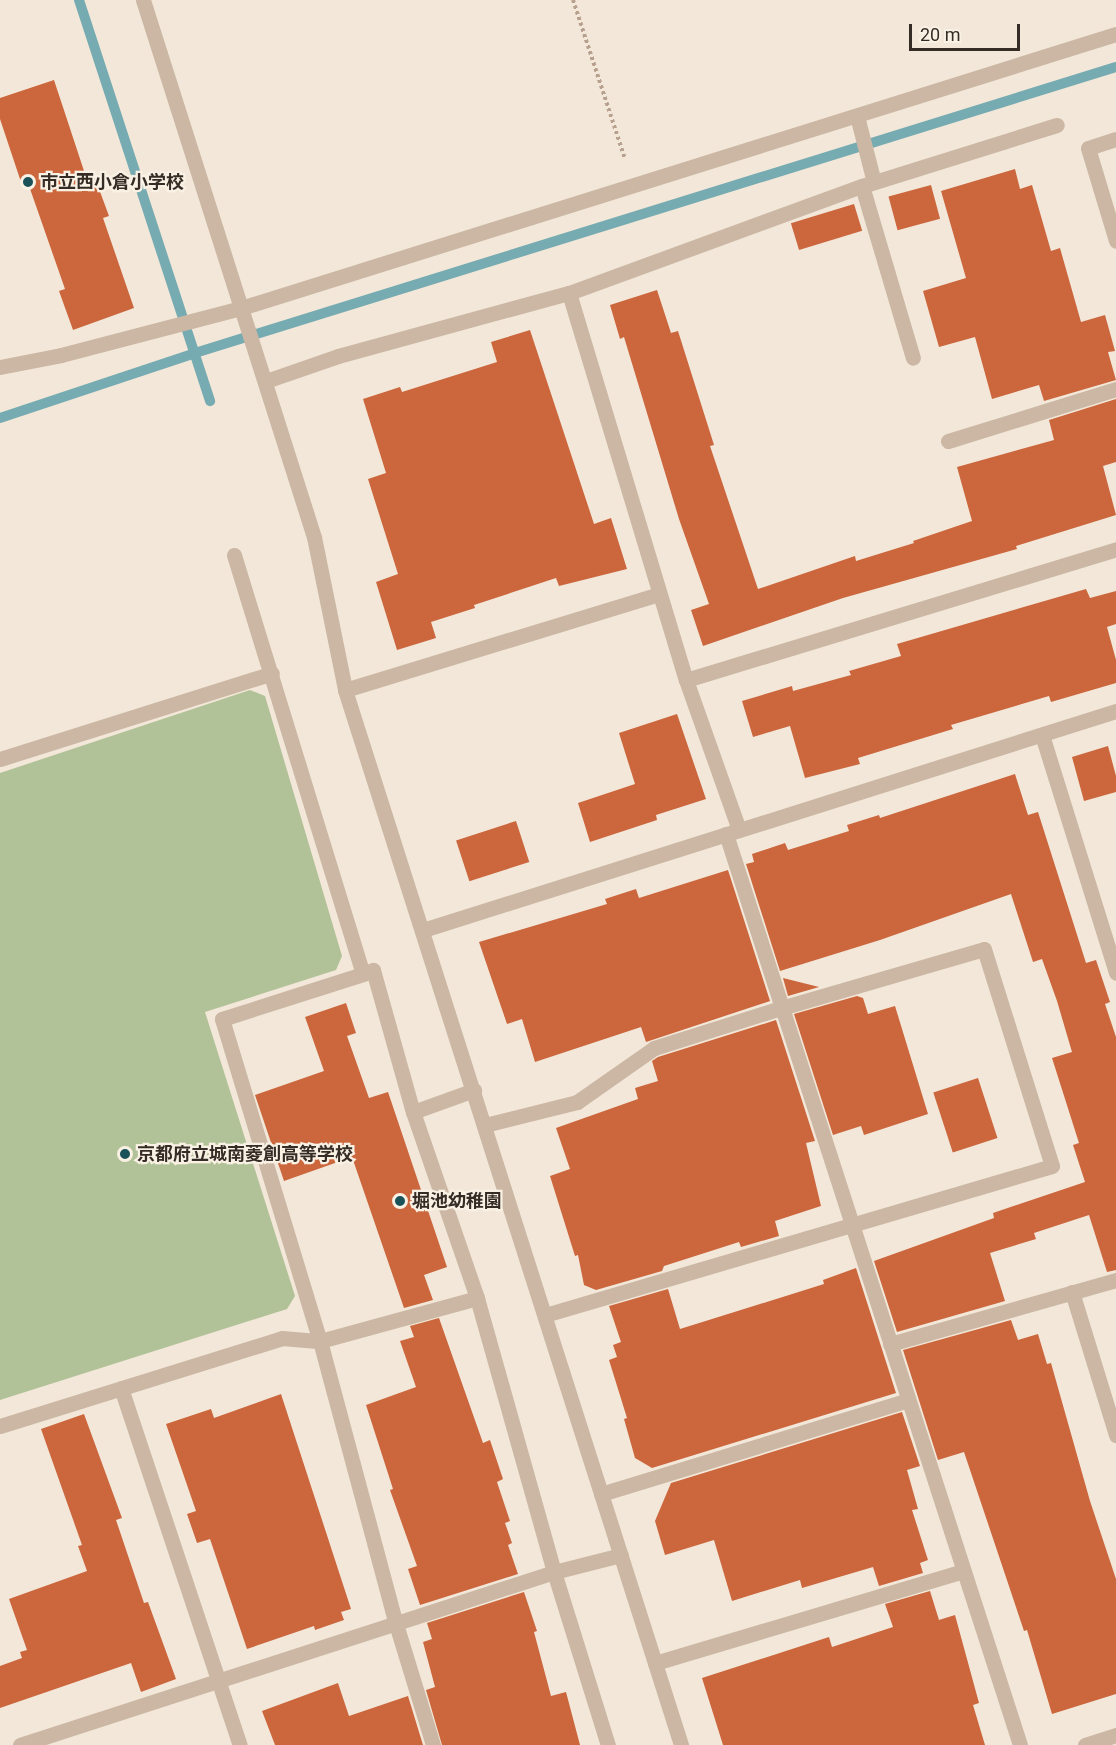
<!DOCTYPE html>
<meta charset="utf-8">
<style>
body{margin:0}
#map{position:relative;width:1116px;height:1745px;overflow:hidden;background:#f2e7d8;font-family:Roboto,"Noto Sans JP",sans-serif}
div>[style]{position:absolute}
.green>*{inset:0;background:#b2c298}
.stream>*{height:10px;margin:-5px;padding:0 5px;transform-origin:5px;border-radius:5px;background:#76abb1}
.building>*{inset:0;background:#cc663d;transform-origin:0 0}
.path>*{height:4px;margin-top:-2px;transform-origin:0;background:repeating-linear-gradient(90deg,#b7a18e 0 3px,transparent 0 6px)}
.minor>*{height:15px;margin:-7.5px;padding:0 7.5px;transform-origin:7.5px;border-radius:7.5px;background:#cbb7a4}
.dots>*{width:16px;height:16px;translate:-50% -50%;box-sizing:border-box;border:3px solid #faf1e5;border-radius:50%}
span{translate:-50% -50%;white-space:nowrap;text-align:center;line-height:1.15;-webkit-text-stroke:4.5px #faf1e5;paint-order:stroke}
.poi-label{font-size:18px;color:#362c26;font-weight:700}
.left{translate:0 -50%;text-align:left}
.scale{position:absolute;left:909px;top:24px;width:111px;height:27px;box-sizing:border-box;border:3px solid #362c26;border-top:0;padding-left:8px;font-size:18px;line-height:21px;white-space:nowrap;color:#362c26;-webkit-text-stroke:4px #faf1e5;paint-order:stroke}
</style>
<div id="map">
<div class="green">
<div style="clip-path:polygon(250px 690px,265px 696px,342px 956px,336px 970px,205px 1012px,295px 1296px,287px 1309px,0 1400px,0 773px)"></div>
</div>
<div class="stream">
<div style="left:79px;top:0;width:422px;rotate:71.9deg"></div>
<div style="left:0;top:418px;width:206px;rotate:-18.4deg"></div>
<div style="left:195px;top:353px;width:964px;rotate:-17.25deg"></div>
</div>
<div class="building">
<div style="clip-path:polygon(54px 80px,87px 180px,95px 178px,109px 216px,103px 218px,134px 308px,73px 330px,59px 291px,65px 289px,28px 183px,22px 185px,0 119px,0 98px)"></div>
<div style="clip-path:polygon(1015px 169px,1020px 189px,1032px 185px,1051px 251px,1060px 248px,1081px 322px,1105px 315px,1115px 351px,1108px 352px,1116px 380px,1044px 401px,1039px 385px,992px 399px,975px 337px,939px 347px,923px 291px,966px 278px,941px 191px)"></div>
<div style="left:931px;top:185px;width:35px;height:44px;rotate:75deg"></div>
<div style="left:854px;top:204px;width:28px;height:66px;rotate:73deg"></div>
<div style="clip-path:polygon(657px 290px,671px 333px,678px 331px,714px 445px,710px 446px,758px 589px,855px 556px,856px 561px,914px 543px,913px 541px,972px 521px,957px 467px,1054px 440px,1049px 420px,1116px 399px,1116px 462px,1103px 466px,1116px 515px,1016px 546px,1017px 549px,843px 598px,703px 646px,691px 610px,709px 604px,679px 519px,624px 337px,620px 339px,610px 305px)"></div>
<div style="clip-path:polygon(530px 330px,594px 524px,611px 518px,627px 569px,559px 586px,556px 578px,474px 605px,475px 608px,431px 622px,436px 638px,397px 650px,376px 582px,398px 574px,368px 479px,386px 473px,363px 399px,400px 387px,402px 392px,497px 362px,491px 342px)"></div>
<div style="clip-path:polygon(1086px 589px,1090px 598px,1116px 591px,1116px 624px,1107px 627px,1116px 660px,1116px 683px,1051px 702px,1049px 696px,951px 725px,953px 729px,858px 758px,860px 764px,805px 778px,790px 726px,753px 737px,742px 701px,792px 686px,793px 691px,851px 675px,849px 671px,901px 656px,897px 644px)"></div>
<div style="clip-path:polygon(677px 714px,706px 799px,656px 815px,657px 820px,590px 842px,578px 803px,635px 784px,619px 733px)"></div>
<div style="clip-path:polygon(1108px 746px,1116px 776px,1116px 792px,1084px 801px,1072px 757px)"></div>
<div style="clip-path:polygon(1015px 774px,1028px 815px,1038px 812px,1086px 963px,1096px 960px,1110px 1002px,1105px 1004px,1116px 1037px,1116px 1270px,1107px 1272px,1089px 1215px,1034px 1233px,1036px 1239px,990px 1253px,1005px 1301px,897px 1332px,874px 1261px,994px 1218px,993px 1213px,1085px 1182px,1073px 1145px,1079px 1143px,1052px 1058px,1072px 1052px,1057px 1001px,1042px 959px,1033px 962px,1011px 894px,880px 940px,780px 971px,746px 864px,754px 862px,752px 854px,785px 843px,788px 850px,849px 831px,847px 825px,879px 815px,880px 818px)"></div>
<div style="left:516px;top:821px;width:43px;height:63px;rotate:72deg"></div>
<div style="clip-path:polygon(728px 870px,770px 1001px,646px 1042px,641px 1027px,535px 1062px,522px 1019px,507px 1024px,479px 942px,607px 904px,605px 899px,636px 889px,639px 898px)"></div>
<div style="clip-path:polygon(783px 978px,819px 987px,788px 996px)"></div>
<div style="clip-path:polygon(857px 996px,863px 998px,868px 1014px,895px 1006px,928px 1114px,864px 1135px,861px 1126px,833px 1135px,794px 1014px)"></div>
<div style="clip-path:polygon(346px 1003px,356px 1033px,347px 1036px,369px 1098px,388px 1092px,447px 1267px,424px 1275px,433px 1300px,404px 1308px,352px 1157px,284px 1181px,255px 1095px,324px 1071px,305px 1017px)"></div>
<div style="clip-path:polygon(776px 1020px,815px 1141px,806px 1143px,821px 1206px,775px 1221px,779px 1236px,741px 1247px,739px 1242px,664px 1266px,662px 1271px,596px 1290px,584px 1285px,578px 1255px,575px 1256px,550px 1176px,570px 1169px,556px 1128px,638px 1099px,635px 1088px,658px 1081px,652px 1061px,658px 1057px)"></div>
<div style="left:978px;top:1078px;width:63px;height:47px;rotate:72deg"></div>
<div style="clip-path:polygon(856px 1268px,896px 1393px,652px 1468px,635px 1458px,624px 1419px,627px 1418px,609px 1360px,617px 1357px,613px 1345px,621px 1342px,609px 1306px,668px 1289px,680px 1329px,824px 1284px,823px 1280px)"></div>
<div style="clip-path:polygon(439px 1318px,483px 1443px,490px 1440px,503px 1479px,497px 1482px,510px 1521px,505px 1523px,512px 1543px,508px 1545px,518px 1574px,420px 1605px,408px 1569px,417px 1566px,390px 1490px,393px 1489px,366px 1405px,416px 1387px,400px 1341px,414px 1337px,410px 1326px)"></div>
<div style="clip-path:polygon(1011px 1320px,1018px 1340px,1038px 1334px,1047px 1364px,1051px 1363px,1090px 1501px,1116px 1579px,1116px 1694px,1052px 1714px,1027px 1630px,1024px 1631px,964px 1452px,938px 1460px,903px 1350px)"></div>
<div style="clip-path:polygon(281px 1394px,351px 1609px,341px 1612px,344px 1620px,315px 1630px,314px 1626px,247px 1649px,210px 1539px,197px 1543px,187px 1514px,196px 1511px,166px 1424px,211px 1409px,214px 1418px)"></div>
<div style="clip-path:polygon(902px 1412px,920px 1466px,907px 1470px,918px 1509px,912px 1510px,928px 1560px,920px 1563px,923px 1573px,879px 1586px,873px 1567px,802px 1588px,800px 1580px,732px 1601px,714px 1540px,665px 1555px,655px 1521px,671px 1483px)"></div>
<div style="clip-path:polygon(84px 1414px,122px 1518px,116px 1520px,144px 1603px,148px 1602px,176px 1679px,141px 1692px,131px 1663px,0 1708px,0 1666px,22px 1658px,20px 1652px,27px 1650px,9px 1599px,87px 1571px,78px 1546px,82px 1545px,41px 1429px)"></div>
<div style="clip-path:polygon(930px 1591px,939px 1620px,955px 1615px,979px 1703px,973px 1705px,985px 1745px,723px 1745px,702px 1678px,829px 1637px,832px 1647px,893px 1627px,885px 1604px)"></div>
<div style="clip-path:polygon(524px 1592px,537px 1631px,534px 1632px,551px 1696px,566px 1692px,580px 1745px,442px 1745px,426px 1690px,435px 1687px,423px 1642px,432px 1639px,427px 1623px)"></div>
<div style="clip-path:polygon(338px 1683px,349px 1716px,408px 1696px,423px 1745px,275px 1745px,262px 1711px)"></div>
</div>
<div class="path">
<div style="left:573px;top:0;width:167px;rotate:71.9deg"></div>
</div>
<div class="minor">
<div style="left:143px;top:0;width:564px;rotate:72.34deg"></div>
<div style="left:314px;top:537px;width:156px;rotate:78.5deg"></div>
<div style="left:345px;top:690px;width:1107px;rotate:72.33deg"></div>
<div style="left:857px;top:116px;width:68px;rotate:75.6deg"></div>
<div style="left:1116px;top:139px;width:29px;rotate:162deg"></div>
<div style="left:1088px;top:148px;width:97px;rotate:73.2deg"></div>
<div style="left:862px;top:186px;width:179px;rotate:73.5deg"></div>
<div style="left:569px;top:293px;width:404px;rotate:73.2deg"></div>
<div style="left:686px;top:680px;width:159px;rotate:70.5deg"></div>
<div style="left:0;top:367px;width:62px;rotate:-11.1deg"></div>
<div style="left:61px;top:355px;width:186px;rotate:-14.6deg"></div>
<div style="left:241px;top:308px;width:917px;rotate:-17.39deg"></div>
<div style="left:266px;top:381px;width:76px;rotate:-19.1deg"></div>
<div style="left:338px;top:356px;width:239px;rotate:-15.3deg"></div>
<div style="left:569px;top:293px;width:312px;rotate:-20.1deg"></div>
<div style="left:862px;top:186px;width:204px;rotate:-17.4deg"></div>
<div style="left:948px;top:441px;width:176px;rotate:-17.2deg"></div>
<div style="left:234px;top:555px;width:438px;rotate:72.9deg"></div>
<div style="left:363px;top:974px;width:11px;rotate:-22deg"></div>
<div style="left:373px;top:970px;width:148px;rotate:74.3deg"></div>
<div style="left:413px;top:1112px;width:197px;rotate:71deg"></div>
<div style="left:477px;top:1298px;width:285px;rotate:74.3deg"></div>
<div style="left:554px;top:1572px;width:181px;rotate:72.7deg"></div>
<div style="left:686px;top:680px;width:450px;rotate:-16.9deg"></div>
<div style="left:345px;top:690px;width:328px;rotate:-17deg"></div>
<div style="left:1042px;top:735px;width:249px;rotate:72.7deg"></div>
<div style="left:0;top:759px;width:285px;rotate:-17.5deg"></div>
<div style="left:726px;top:834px;width:957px;rotate:72.11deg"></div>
<div style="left:423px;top:930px;width:727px;rotate:-17.54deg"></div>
<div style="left:363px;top:974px;width:148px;rotate:162.3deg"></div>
<div style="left:222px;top:1019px;width:337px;rotate:73.1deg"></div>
<div style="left:320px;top:1341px;width:293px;rotate:75deg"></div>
<div style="left:396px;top:1624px;width:127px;rotate:73deg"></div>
<div style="left:413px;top:1112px;width:65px;rotate:-19.8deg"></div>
<div style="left:485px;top:1125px;width:95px;rotate:-14deg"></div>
<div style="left:577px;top:1102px;width:94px;rotate:-35deg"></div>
<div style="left:654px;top:1048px;width:133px;rotate:-17.5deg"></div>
<div style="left:781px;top:1008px;width:211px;rotate:-16.2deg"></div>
<div style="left:984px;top:949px;width:227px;rotate:72.6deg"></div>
<div style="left:1052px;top:1166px;width:528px;rotate:163.62deg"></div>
<div style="left:1072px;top:1292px;width:150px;rotate:72.9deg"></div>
<div style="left:890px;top:1344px;width:235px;rotate:-15.8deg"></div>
<div style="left:121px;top:1388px;width:376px;rotate:71.6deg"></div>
<div style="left:0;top:1426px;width:295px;rotate:-17.3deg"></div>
<div style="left:282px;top:1338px;width:38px;rotate:5deg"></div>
<div style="left:320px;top:1341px;width:163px;rotate:-15.3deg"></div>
<div style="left:601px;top:1494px;width:321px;rotate:-17deg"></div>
<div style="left:655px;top:1663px;width:321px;rotate:-16.6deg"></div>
<div style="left:20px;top:1745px;width:561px;rotate:-17.95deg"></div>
<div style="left:554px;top:1572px;width:69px;rotate:-14.2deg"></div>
<div style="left:1085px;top:1745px;width:33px;rotate:-18deg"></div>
</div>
<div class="dots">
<div style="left:28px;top:182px;background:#1a5259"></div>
<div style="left:125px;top:1154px;background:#1a5259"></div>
<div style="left:400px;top:1201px;background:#1a5259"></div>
</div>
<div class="poi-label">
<span class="left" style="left:40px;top:182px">市立西小倉小学校</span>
<span class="left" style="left:137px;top:1154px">京都府立城南菱創高等学校</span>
<span class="left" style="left:412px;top:1201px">堀池幼稚園</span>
</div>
<div class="scale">20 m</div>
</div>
